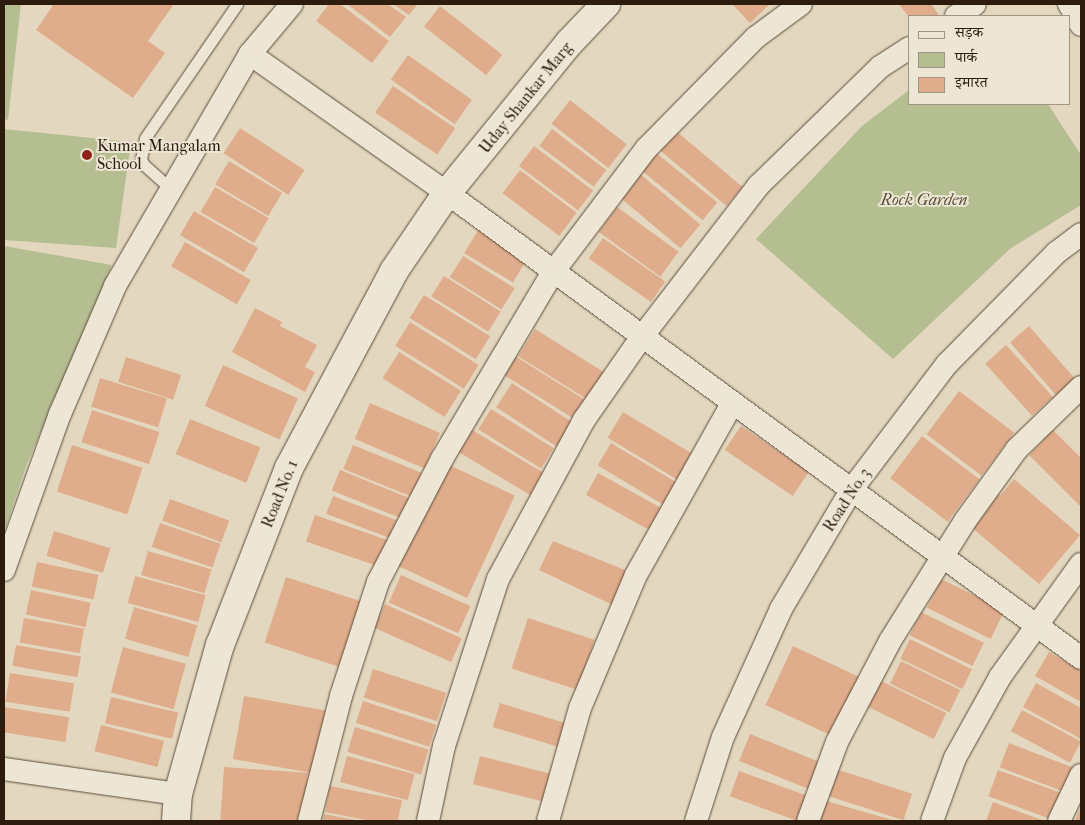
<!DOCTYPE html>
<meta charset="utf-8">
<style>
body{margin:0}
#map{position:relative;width:1085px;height:825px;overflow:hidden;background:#e3d8bf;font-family:"IM FELL French Canon","Noto Serif Devanagari",serif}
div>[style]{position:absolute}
.green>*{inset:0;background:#b5be91}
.building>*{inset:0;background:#e0ad8c;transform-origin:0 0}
.roads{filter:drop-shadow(0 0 1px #5a4b3a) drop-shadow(0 0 1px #5a4b3a)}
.service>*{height:11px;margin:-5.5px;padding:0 5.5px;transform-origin:5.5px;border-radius:5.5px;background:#ede6d5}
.minor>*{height:22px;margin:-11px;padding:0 11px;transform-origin:11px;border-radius:11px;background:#ede6d5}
.tertiary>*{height:28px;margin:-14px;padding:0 14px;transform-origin:14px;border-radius:14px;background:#ede6d5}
.dots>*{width:14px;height:14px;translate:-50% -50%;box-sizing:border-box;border:2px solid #ede6d5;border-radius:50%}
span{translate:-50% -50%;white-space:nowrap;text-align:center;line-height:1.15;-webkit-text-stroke:4px #ede6d5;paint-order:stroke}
.street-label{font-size:16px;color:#2d1c0e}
.poi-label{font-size:16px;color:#2d1c0e}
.left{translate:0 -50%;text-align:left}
.park-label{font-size:16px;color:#564d35;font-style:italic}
.frame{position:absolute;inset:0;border:5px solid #2d1c0e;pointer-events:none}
.legend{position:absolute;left:908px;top:15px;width:162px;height:90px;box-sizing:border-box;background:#ede6d5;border:1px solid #a09585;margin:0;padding:6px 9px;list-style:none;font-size:15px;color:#2d1c0e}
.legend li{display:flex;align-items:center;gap:10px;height:25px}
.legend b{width:25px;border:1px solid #a09585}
</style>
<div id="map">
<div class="green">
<div style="clip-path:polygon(4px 4px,21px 4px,8px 120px,4px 119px)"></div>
<div style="clip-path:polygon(909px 90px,909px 104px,1048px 104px,1081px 155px,1081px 205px,1011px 248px,893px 359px,756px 239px,862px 126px)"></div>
<div style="clip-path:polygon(4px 129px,131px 142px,116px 248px,4px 240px)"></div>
<div style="clip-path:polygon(4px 246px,112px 265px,27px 464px,4px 532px)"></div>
</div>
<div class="building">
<div style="clip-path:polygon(54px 4px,174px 4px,148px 41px,165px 53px,133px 98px,36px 30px)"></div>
<div style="clip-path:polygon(329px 4px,340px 4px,389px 41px,372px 63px,316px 21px)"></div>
<div style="clip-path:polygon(347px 4px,388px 4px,406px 17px,390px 37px)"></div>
<div style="clip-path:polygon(393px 4px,418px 4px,409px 15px)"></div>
<div style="clip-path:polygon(732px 4px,770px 4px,750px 23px)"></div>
<div style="clip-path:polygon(899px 4px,931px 4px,939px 15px,908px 16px)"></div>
<div style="left:440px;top:6px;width:79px;height:26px;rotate:38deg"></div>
<div style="left:408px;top:55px;width:78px;height:30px;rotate:35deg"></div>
<div style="left:393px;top:86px;width:75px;height:32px;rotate:34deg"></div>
<div style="left:570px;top:100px;width:72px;height:30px;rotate:38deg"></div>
<div style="left:240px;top:128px;width:77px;height:30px;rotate:33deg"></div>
<div style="left:552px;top:129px;width:68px;height:21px;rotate:37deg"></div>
<div style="left:676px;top:131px;width:87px;height:25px;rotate:40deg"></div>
<div style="left:534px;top:146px;width:74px;height:25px;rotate:37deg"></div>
<div style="left:655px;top:152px;width:80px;height:23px;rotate:39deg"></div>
<div style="left:229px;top:161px;width:62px;height:27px;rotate:31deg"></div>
<div style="left:520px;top:170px;width:71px;height:29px;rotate:37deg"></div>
<div style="left:639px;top:173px;width:80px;height:31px;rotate:40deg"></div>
<div style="left:215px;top:187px;width:62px;height:29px;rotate:30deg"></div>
<div style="left:617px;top:207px;width:76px;height:31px;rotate:36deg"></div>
<div style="left:194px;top:211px;width:74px;height:28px;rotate:30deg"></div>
<div style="left:478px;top:230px;width:57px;height:27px;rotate:31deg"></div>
<div style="left:603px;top:238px;width:76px;height:25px;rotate:35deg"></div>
<div style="left:185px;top:242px;width:76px;height:28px;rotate:30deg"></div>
<div style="left:463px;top:256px;width:61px;height:25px;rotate:32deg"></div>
<div style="left:444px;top:276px;width:67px;height:24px;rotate:32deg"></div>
<div style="left:424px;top:295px;width:78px;height:27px;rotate:32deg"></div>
<div style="clip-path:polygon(255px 308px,282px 322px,280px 326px,317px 345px,305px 367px,315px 372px,305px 392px,232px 352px)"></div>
<div style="left:410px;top:322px;width:81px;height:28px;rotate:32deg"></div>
<div style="left:1029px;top:326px;width:73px;height:25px;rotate:49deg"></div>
<div style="left:535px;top:329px;width:81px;height:32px;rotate:32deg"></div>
<div style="left:1006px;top:345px;width:70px;height:28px;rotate:48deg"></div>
<div style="left:399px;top:352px;width:73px;height:31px;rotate:32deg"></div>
<div style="left:515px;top:356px;width:84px;height:22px;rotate:32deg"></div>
<div style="left:126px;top:357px;width:58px;height:26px;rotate:18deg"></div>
<div style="left:223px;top:365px;width:82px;height:45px;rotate:24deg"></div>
<div style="left:100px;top:378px;width:70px;height:30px;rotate:17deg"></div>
<div style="left:512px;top:383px;width:72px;height:29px;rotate:33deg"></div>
<div style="left:959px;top:391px;width:69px;height:54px;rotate:37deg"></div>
<div style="left:370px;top:403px;width:76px;height:39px;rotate:23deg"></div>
<div style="left:491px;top:409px;width:74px;height:24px;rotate:32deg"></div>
<div style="left:92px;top:410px;width:71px;height:34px;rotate:18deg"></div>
<div style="left:623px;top:412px;width:85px;height:30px;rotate:31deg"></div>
<div style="left:190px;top:419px;width:76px;height:38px;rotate:22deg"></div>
<div style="left:741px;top:426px;width:82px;height:29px;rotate:34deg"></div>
<div style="clip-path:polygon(1050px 427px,1081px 458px,1081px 507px,1029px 455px,1044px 440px,1040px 437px)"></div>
<div style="left:469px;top:428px;width:87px;height:26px;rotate:31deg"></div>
<div style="left:922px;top:436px;width:72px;height:53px;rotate:37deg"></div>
<div style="left:611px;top:443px;width:79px;height:26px;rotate:31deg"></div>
<div style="left:72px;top:445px;width:74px;height:49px;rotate:18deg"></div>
<div style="left:353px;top:445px;width:74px;height:26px;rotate:22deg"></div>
<div style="left:445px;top:463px;width:77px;height:113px;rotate:25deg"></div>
<div style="left:340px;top:470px;width:74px;height:22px;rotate:22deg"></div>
<div style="left:598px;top:473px;width:76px;height:25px;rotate:29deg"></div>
<div style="clip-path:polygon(1014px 479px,1080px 535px,1039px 584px,971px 527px,998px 493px,1000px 496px)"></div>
<div style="left:333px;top:496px;width:68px;height:19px;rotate:21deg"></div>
<div style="left:170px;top:499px;width:63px;height:23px;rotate:20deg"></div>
<div style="left:315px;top:515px;width:78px;height:28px;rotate:19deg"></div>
<div style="left:160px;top:523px;width:64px;height:25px;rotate:19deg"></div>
<div style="left:54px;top:531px;width:59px;height:26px;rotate:17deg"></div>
<div style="clip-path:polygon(553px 541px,630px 572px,615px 606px,539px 570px)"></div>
<div style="left:148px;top:551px;width:66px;height:25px;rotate:16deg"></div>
<div style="left:37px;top:562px;width:63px;height:25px;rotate:12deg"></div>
<div style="left:401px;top:575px;width:76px;height:30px;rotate:24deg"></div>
<div style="left:135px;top:576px;width:73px;height:28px;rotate:15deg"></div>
<div style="left:286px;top:577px;width:82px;height:69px;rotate:18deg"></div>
<div style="left:941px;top:579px;width:71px;height:32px;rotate:26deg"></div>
<div style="left:31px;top:590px;width:61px;height:25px;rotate:12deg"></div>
<div style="left:385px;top:604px;width:84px;height:26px;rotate:24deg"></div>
<div style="left:134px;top:607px;width:66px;height:33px;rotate:16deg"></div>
<div style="left:921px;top:612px;width:70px;height:26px;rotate:26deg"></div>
<div style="left:24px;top:618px;width:61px;height:25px;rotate:10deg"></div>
<div style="left:528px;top:618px;width:70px;height:53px;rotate:18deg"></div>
<div style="left:910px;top:639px;width:69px;height:22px;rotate:26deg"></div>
<div style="left:16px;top:645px;width:66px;height:21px;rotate:10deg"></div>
<div style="left:793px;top:646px;width:72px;height:65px;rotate:25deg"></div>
<div style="left:123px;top:647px;width:65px;height:47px;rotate:15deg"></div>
<div style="clip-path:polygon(1049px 652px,1081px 671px,1081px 702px,1035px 676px)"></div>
<div style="left:901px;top:661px;width:66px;height:25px;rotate:26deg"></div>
<div style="left:373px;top:669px;width:77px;height:30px;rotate:18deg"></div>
<div style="left:10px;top:673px;width:65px;height:29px;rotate:9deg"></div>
<div style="left:879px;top:680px;width:75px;height:29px;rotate:26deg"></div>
<div style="clip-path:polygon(1036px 683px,1081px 708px,1081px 739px,1023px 707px)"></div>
<div style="left:244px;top:696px;width:83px;height:64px;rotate:10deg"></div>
<div style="left:111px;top:697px;width:69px;height:27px;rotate:13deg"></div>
<div style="left:363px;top:701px;width:77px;height:23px;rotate:18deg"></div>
<div style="left:500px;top:703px;width:69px;height:25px;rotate:17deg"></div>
<div style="left:4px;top:707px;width:66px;height:25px;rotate:9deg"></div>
<div style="left:1022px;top:710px;width:67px;height:24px;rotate:28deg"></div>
<div style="left:101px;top:725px;width:65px;height:27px;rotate:14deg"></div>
<div style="left:355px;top:727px;width:77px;height:26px;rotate:17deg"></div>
<div style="left:750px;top:734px;width:75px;height:29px;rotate:22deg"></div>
<div style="left:1009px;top:743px;width:70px;height:26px;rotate:21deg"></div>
<div style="left:347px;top:756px;width:70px;height:27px;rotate:15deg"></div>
<div style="left:480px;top:756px;width:72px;height:29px;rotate:14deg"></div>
<div style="left:224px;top:767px;width:84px;height:53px;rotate:4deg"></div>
<div style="left:836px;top:769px;width:80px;height:28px;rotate:18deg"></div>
<div style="left:998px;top:770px;width:66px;height:28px;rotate:20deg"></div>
<div style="left:739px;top:771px;width:74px;height:27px;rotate:20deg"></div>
<div style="clip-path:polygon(330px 786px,402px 800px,398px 821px,371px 821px,325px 812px)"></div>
<div style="clip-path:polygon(823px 800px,896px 821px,817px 821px)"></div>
<div style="clip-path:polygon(993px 802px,1045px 821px,986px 821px)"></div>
<div style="clip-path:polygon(1081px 806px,1081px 821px,1075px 821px)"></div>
<div style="clip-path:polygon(324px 814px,356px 820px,356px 821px,323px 821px)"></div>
</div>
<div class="roads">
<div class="service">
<div style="left:172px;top:190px;width:38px;rotate:-138deg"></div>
<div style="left:144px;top:165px;width:7px;rotate:-117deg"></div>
<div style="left:141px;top:159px;width:21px;rotate:-79deg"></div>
<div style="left:145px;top:138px;width:163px;rotate:-55.5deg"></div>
</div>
<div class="minor">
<div style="left:1069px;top:4px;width:24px;rotate:60deg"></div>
<div style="left:956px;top:16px;width:22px;rotate:-32deg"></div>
<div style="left:250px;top:54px;width:241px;rotate:35.2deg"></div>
<div style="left:447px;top:193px;width:786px;rotate:36.26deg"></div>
<div style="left:4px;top:570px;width:166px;rotate:-70.3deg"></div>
<div style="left:60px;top:414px;width:139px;rotate:-66.7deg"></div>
<div style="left:115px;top:286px;width:268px;rotate:-59.8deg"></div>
<div style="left:250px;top:54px;width:65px;rotate:-50deg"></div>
<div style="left:4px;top:769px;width:176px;rotate:8.2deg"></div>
<div style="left:309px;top:821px;width:129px;rotate:-75.6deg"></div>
<div style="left:341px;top:696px;width:120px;rotate:-72deg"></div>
<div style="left:378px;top:582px;width:139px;rotate:-62.5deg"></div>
<div style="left:442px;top:459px;width:217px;rotate:-59.3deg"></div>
<div style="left:553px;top:272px;width:154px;rotate:-52.9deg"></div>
<div style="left:646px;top:149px;width:156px;rotate:-45.5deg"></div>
<div style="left:755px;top:38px;width:57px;rotate:-36.5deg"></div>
<div style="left:428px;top:821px;width:77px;rotate:-78deg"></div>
<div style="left:444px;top:746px;width:176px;rotate:-72.1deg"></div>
<div style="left:498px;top:579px;width:181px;rotate:-61.6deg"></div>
<div style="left:584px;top:420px;width:100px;rotate:-55.2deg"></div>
<div style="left:641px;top:338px;width:192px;rotate:-52.4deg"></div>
<div style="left:758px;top:186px;width:170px;rotate:-44.3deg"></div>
<div style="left:880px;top:67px;width:35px;rotate:-33deg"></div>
<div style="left:548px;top:821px;width:117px;rotate:-74.2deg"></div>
<div style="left:580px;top:708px;width:144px;rotate:-67.2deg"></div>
<div style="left:636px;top:575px;width:196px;rotate:-60.7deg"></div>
<div style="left:696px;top:821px;width:88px;rotate:-72.2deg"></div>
<div style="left:723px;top:737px;width:141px;rotate:-65.6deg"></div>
<div style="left:781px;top:609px;width:139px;rotate:-59.4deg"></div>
<div style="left:852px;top:489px;width:157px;rotate:-52.8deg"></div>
<div style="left:947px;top:364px;width:156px;rotate:-45.5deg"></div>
<div style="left:1056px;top:253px;width:31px;rotate:-37deg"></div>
<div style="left:808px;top:821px;width:84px;rotate:-69.8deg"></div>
<div style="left:837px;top:742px;width:114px;rotate:-62.3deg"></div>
<div style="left:890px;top:641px;width:142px;rotate:-58deg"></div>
<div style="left:965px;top:521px;width:89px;rotate:-54.2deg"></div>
<div style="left:1017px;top:449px;width:89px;rotate:-44.1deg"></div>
<div style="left:932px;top:821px;width:67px;rotate:-69.9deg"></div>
<div style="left:955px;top:758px;width:93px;rotate:-60.9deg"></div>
<div style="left:1000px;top:677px;width:139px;rotate:-54.4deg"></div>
<div style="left:1059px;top:821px;width:51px;rotate:-64.4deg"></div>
</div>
<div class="tertiary">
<div style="left:176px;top:821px;width:27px;rotate:-86deg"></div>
<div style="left:178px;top:794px;width:155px;rotate:-74.3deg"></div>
<div style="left:220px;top:645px;width:190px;rotate:-68.7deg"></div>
<div style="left:289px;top:468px;width:223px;rotate:-61.9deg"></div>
<div style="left:394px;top:271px;width:94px;rotate:-55.8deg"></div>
<div style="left:447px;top:193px;width:193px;rotate:-50.9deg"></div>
<div style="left:569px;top:43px;width:54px;rotate:-46.5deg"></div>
</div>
</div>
<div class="dots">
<div style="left:87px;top:155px;background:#8f2418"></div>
</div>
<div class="street-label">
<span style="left:526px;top:98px;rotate:-51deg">Uday Shankar Marg</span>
<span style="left:280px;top:494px;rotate:-68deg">Road No. 1</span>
<span style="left:847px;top:500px;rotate:-57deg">Road No. 3</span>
</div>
<div class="poi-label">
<span class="left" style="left:97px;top:155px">Kumar Mangalam<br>School</span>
</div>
<div class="park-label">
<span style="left:924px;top:200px">Rock Garden</span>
</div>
<div class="frame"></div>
<ul class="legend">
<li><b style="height:6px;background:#ede6d5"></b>सड़क</li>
<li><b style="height:14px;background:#b5be91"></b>पार्क</li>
<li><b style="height:14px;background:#e0ad8c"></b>इमारत</li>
</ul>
</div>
